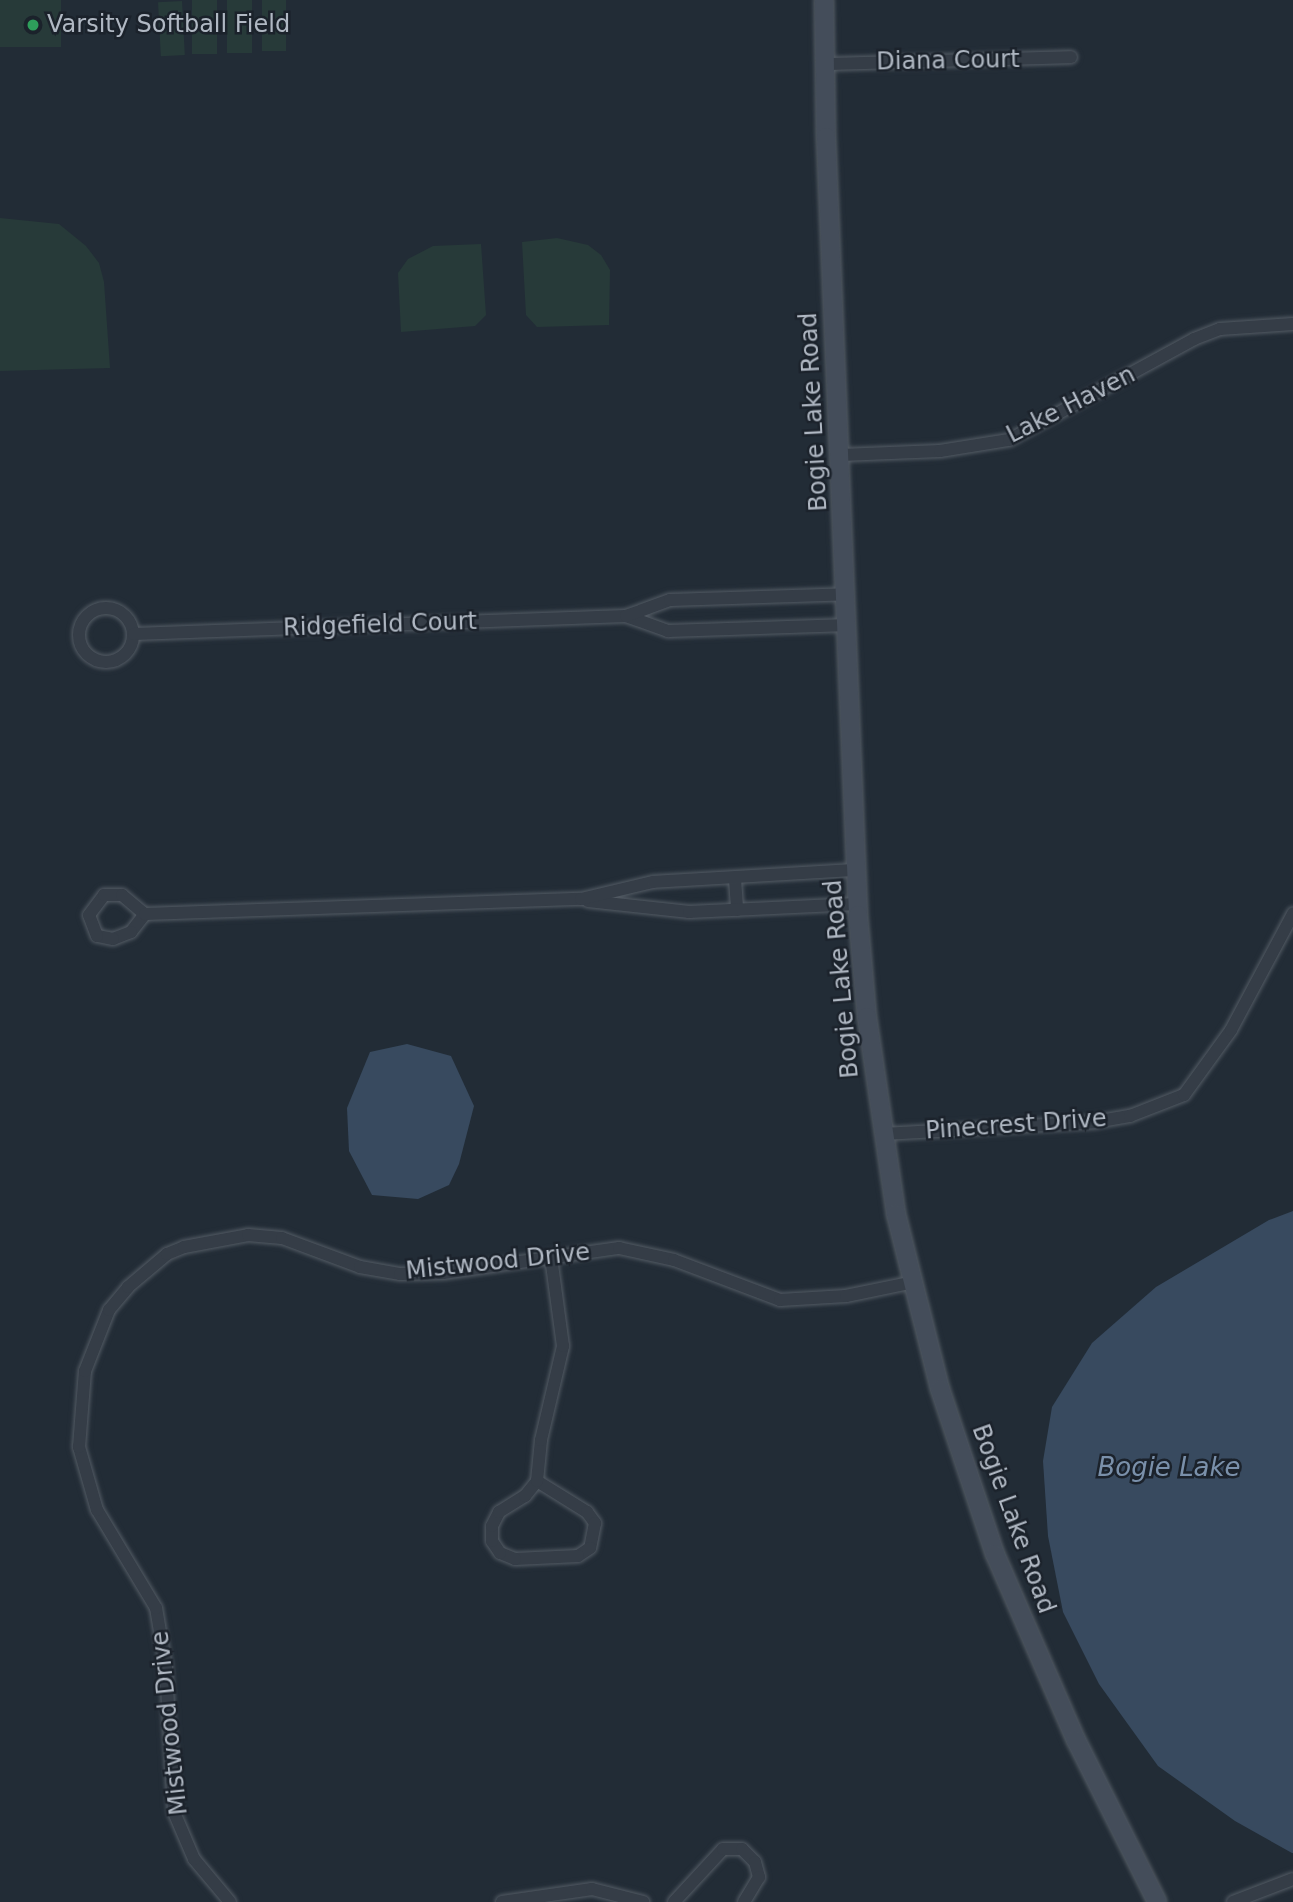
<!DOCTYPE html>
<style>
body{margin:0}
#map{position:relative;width:1293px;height:1902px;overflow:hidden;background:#222c36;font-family:"DejaVu Sans",sans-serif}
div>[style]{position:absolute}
.green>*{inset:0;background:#273a39;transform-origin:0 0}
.water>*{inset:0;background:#384a5f}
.roads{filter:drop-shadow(0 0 2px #535b64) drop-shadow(0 0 2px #535b64)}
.minor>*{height:12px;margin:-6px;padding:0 6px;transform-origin:6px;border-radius:6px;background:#353d47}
.minor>.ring{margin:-6px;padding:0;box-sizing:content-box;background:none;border:12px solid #353d47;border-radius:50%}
.secondary>*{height:18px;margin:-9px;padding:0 9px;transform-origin:9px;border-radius:9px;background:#444d5a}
.dots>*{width:19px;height:19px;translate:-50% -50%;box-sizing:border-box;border:4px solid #1b222b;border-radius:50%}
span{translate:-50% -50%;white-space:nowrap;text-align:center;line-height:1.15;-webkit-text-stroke:5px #1b222b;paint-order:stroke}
.poi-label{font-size:24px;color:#b0b8c3}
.left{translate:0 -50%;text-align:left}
.street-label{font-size:24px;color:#b0b8c3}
.water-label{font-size:26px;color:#7a90aa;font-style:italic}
</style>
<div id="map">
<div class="green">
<div style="left:0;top:0;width:61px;height:47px"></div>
<div style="left:192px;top:0;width:25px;height:54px"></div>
<div style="left:227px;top:0;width:25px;height:53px"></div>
<div style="left:262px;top:0;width:24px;height:51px"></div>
<div style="left:182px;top:1px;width:54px;height:24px;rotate:87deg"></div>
<div style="clip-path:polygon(0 218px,59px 224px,86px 246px,99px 263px,104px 282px,110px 368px,0 371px)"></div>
<div style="clip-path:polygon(557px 238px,588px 245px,601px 255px,610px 270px,609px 325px,537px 327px,526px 315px,522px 242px)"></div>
<div style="clip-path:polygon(481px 244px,486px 315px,475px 326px,401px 332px,398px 273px,408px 259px,433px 246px)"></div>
</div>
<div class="water">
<div style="clip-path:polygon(407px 1044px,451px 1056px,474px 1106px,459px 1164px,449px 1185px,418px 1199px,372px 1195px,349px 1151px,347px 1108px,370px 1052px)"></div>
<div style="clip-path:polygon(1293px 1211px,1293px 1853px,1292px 1853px,1235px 1821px,1158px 1766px,1099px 1684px,1063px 1612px,1048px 1536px,1043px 1461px,1052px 1407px,1092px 1343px,1156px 1287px,1269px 1220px)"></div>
</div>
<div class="roads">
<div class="minor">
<div style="left:826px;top:64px;width:245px;rotate:-1.6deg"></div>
<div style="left:841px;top:455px;width:99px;rotate:-2.3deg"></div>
<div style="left:940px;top:451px;width:70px;rotate:-9.1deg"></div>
<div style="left:1009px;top:440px;width:211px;rotate:-28.6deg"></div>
<div style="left:1194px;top:339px;width:28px;rotate:-21deg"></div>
<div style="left:1220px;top:329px;width:73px;rotate:-3.9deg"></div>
<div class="ring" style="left:79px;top:608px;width:42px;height:42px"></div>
<div style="left:626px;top:616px;width:45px;rotate:19.7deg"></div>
<div style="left:668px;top:631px;width:181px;rotate:-1.9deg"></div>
<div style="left:134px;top:634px;width:492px;rotate:-2.1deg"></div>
<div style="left:626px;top:616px;width:47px;rotate:-20deg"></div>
<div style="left:670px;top:600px;width:177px;rotate:-1.9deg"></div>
<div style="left:735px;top:879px;width:31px;rotate:86deg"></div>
<div style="left:588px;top:901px;width:102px;rotate:6.2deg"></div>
<div style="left:689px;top:912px;width:168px;rotate:-2.7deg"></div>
<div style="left:145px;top:914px;width:23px;rotate:128deg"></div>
<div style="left:131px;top:932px;width:19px;rotate:159deg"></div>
<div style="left:113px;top:939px;width:16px;rotate:-169deg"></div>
<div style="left:97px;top:936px;width:22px;rotate:-111deg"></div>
<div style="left:89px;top:915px;width:25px;rotate:-53deg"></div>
<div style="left:104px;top:895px;width:18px"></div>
<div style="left:122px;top:895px;width:30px;rotate:40deg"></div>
<div style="left:145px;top:914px;width:436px;rotate:-2deg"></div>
<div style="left:581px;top:899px;width:74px;rotate:-13.3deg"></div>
<div style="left:653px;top:882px;width:203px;rotate:-3.4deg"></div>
<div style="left:883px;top:1134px;width:212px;rotate:-3.2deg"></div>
<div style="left:1095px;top:1122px;width:36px;rotate:-10deg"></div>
<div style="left:1130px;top:1116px;width:58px;rotate:-21.3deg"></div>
<div style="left:1184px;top:1095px;width:80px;rotate:-54.1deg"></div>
<div style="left:1231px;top:1030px;width:132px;rotate:-61.9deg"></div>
<div style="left:537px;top:1481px;width:59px;rotate:31.8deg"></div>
<div style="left:587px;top:1512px;width:14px;rotate:54deg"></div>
<div style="left:595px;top:1523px;width:25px;rotate:101deg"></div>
<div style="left:590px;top:1548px;width:14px;rotate:146deg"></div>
<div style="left:578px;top:1556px;width:63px;rotate:177.3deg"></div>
<div style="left:515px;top:1559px;width:16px;rotate:-158deg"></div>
<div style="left:500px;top:1553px;width:14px;rotate:-124deg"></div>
<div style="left:492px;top:1541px;width:15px;rotate:-90deg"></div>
<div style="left:492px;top:1526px;width:16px;rotate:-63deg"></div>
<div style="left:499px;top:1512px;width:31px;rotate:-32deg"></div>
<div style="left:525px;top:1496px;width:19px;rotate:-51deg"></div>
<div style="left:537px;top:1481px;width:41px;rotate:-84.4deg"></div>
<div style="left:541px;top:1440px;width:97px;rotate:-76.8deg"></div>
<div style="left:563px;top:1346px;width:90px;rotate:-97.7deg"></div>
<div style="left:230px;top:1902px;width:56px;rotate:-129.9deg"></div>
<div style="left:194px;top:1859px;width:51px;rotate:-113.1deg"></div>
<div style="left:174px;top:1812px;width:145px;rotate:-93.2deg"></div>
<div style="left:166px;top:1667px;width:60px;rotate:-99.6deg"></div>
<div style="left:156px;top:1608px;width:114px;rotate:-121deg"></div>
<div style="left:97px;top:1510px;width:66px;rotate:-105.9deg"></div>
<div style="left:79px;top:1447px;width:76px;rotate:-85.5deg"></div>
<div style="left:85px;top:1371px;width:66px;rotate:-68.5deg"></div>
<div style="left:109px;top:1310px;width:30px;rotate:-50deg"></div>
<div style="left:128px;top:1287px;width:51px;rotate:-40.2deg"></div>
<div style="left:167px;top:1254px;width:18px;rotate:-22deg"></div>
<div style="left:184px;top:1247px;width:65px;rotate:-10.6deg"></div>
<div style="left:248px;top:1235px;width:34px;rotate:5deg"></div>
<div style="left:282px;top:1238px;width:83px;rotate:20.4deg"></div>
<div style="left:360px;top:1267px;width:41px;rotate:9.9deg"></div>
<div style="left:400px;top:1274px;width:43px;rotate:-1.3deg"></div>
<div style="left:443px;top:1273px;width:178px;rotate:-8.1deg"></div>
<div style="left:619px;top:1248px;width:56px;rotate:12.3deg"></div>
<div style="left:674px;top:1260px;width:113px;rotate:20.7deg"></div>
<div style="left:780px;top:1300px;width:66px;rotate:-3.5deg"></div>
<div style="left:846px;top:1296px;width:69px;rotate:-11.6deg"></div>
<div style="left:502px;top:1902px;width:91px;rotate:-8.2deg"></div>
<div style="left:592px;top:1889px;width:53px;rotate:14.3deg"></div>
<div style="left:674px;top:1902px;width:72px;rotate:-47.2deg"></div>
<div style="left:723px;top:1849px;width:19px"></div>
<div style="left:742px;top:1849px;width:18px;rotate:45deg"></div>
<div style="left:755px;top:1862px;width:16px;rotate:75deg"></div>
<div style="left:759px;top:1877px;width:29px;rotate:121deg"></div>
<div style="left:1233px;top:1902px;width:64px;rotate:-21deg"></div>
</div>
<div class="secondary">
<div style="left:824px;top:0;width:137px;rotate:89.2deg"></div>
<div style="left:826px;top:137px;width:779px;rotate:87.64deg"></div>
<div style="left:858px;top:915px;width:102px;rotate:85deg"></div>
<div style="left:867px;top:1017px;width:199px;rotate:81.6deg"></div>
<div style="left:896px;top:1214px;width:180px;rotate:75.9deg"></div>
<div style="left:940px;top:1389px;width:174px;rotate:71.6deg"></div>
<div style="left:995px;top:1554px;width:203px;rotate:66.5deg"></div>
<div style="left:1076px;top:1740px;width:181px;rotate:63.4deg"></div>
</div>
</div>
<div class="dots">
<div style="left:33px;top:25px;background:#2e9e5b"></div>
</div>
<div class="poi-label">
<span class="left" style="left:47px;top:25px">Varsity Softball Field</span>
</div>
<div class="street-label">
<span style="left:948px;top:61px;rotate:-1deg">Diana Court</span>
<span style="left:1071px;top:405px;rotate:-27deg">Lake Haven</span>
<span style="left:814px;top:412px;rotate:-93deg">Bogie Lake Road</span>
<span style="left:380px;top:625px;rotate:-2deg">Ridgefield Court</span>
<span style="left:842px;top:979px;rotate:-95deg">Bogie Lake Road</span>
<span style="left:1016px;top:1125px;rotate:-4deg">Pinecrest Drive</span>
<span style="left:498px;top:1262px;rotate:-6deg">Mistwood Drive</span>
<span style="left:1013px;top:1519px;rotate:70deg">Bogie Lake Road</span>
<span style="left:170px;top:1723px;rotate:-96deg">Mistwood Drive</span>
</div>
<div class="water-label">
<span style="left:1169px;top:1468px">Bogie Lake</span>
</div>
</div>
